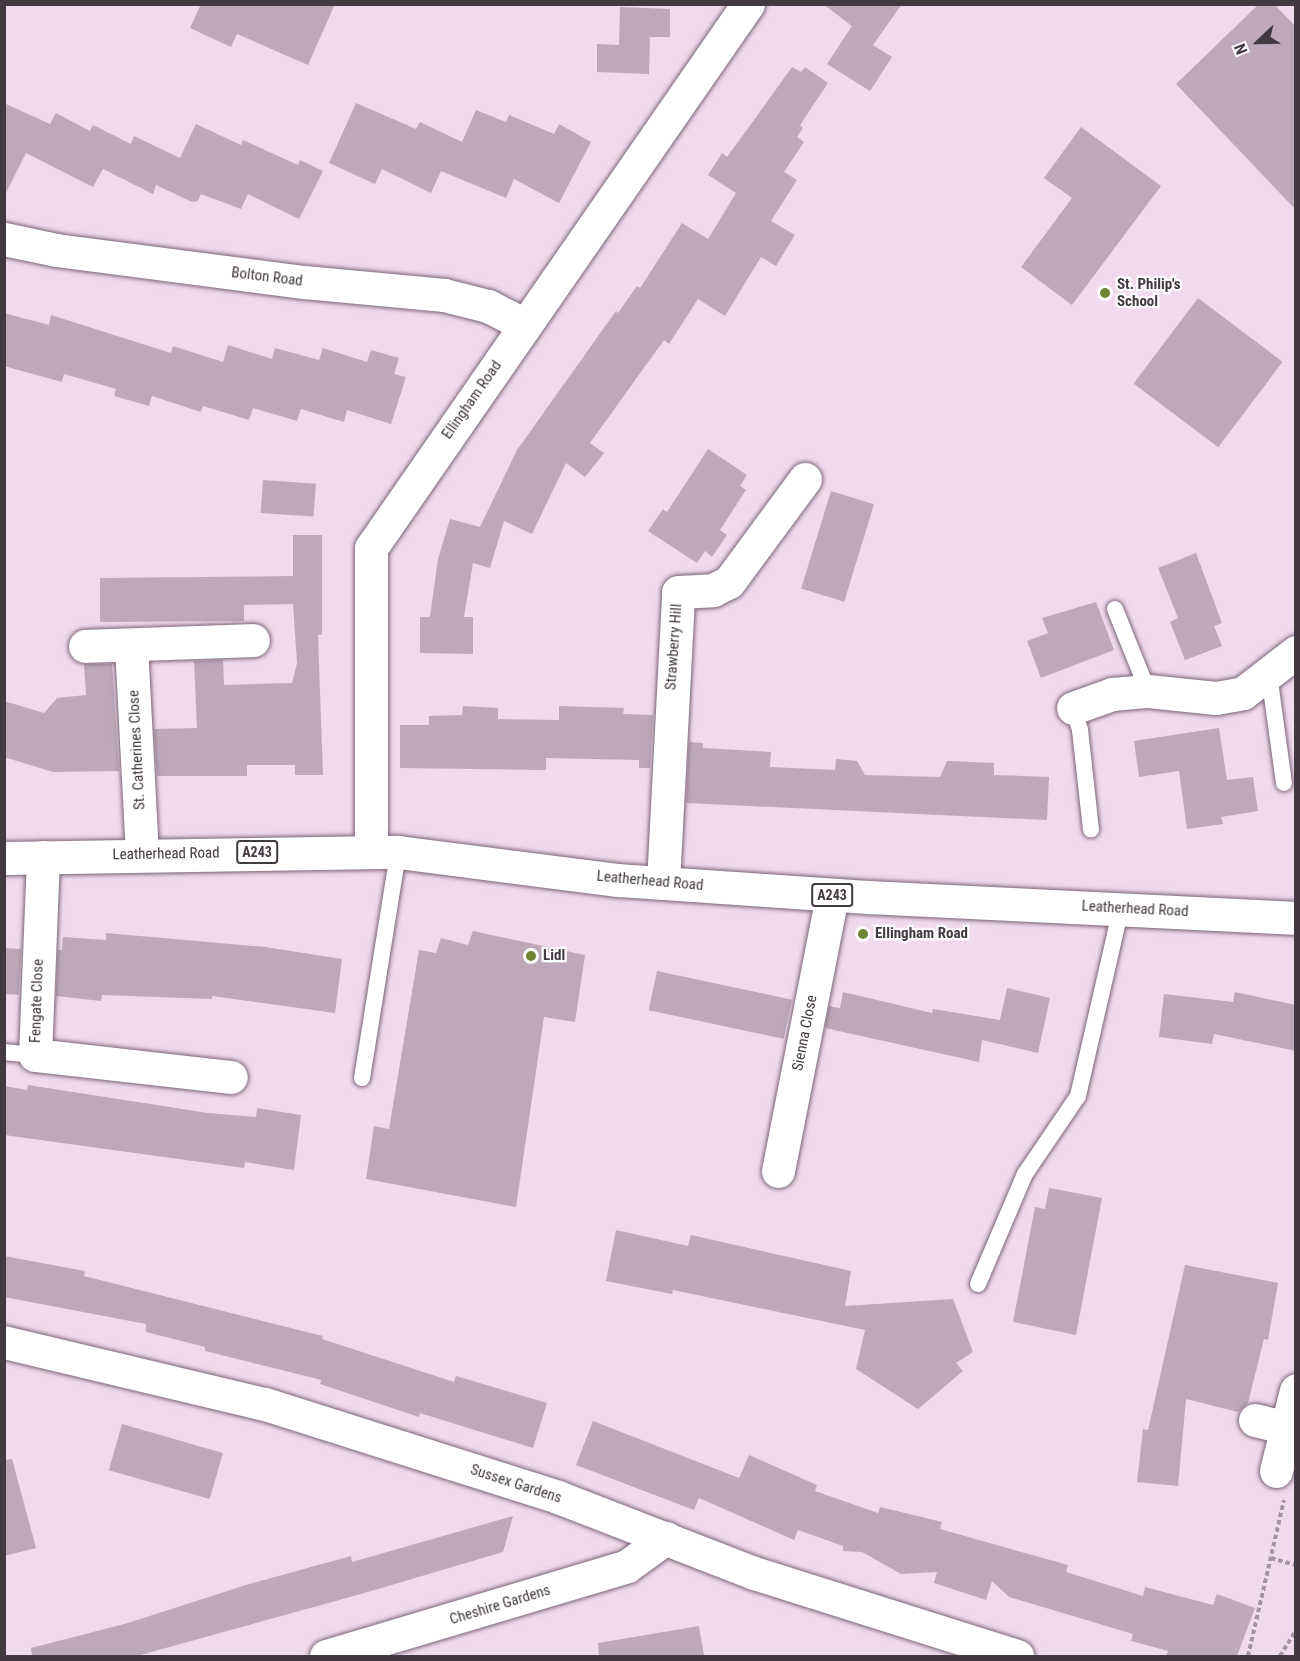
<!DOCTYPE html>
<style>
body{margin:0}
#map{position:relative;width:1300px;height:1661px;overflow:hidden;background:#f2daee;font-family:"Roboto Condensed",sans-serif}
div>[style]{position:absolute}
.building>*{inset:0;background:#bea8ba;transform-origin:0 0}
.path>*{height:4px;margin-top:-2px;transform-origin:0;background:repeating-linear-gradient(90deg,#a392a0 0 4.5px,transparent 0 7.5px)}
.roads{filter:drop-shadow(0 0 2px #7a6677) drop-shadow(0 0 2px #7a6677)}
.lane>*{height:16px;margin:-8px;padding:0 8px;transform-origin:8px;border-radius:8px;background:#fff}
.street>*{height:33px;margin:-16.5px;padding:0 16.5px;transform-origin:16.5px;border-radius:16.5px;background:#fff}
.highway>*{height:33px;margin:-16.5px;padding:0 16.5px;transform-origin:16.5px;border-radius:16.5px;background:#fff}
.dots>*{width:16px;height:16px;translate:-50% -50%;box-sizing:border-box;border:3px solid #fff;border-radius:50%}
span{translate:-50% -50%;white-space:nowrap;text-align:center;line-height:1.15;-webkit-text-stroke:4.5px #fff;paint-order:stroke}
.shield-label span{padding:2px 4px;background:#fff;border:2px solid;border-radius:4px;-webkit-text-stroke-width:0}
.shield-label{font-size:14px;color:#423941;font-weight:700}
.street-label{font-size:15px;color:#423941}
.poi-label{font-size:15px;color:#423941;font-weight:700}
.left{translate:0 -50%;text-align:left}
.frame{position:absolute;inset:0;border:6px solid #423941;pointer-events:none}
.north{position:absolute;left:1228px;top:12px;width:60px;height:60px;-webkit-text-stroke:4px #fff;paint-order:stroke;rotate:248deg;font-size:16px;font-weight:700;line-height:24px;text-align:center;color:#423941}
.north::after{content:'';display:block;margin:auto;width:21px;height:27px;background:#423941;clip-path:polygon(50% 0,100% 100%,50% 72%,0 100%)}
</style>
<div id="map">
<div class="building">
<div style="clip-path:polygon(201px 4px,335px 4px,308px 65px,237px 34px,231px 47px,190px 28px)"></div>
<div style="clip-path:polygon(823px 4px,902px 4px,873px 45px,892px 57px,870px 91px,827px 64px,852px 26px)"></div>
<div style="clip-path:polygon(1259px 4px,1274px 4px,1296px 27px,1296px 210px,1176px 84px)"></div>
<div style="clip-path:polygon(620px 7px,670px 9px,670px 37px,650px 37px,649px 74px,597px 72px,597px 44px,619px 45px)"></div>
<div style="clip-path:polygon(792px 67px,801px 72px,805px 67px,828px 83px,800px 125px,803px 128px,797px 137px,804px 142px,784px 172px,797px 180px,771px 221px,795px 235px,776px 266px,761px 257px,725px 316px,698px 299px,669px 344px,664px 340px,590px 443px,604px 453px,585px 477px,566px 463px,532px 534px,504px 521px,490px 568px,473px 563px,464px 617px,473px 617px,473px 654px,420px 653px,420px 617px,430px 617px,438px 559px,450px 519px,480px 527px,517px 450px,616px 311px,618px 313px,637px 286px,640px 288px,682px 223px,708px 239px,736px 193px,708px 175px,722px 153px,727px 157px,738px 142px)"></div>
<div style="clip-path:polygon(4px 103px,50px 124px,56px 113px,90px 131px,93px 125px,131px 144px,134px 136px,180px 158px,196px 124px,241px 145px,243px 140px,298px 165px,300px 160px,323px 171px,299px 219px,248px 194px,241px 209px,201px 194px,198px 201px,192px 202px,156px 185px,153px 194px,103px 169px,93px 187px,26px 153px,4px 197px)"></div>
<div style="clip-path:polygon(356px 103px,416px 129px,420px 122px,462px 142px,476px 110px,506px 122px,509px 115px,554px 134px,559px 124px,591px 142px,559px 203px,514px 179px,506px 198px,441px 171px,431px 193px,382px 169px,375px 184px,329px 163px)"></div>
<div style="clip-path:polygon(1081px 127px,1161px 186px,1072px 305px,1021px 267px,1072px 198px,1044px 178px)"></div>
<div style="left:1198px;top:298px;width:106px;height:107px;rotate:37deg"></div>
<div style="clip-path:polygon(4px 313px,49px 325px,51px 315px,171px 353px,173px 346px,223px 362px,228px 345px,272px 359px,275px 348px,319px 360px,323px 348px,367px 362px,371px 350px,399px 358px,394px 374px,406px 377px,391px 424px,347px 410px,344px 422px,301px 409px,297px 421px,253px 408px,249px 420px,203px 406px,201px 412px,152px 396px,149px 406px,114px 396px,116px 389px,64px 374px,62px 382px,4px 366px)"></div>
<div style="clip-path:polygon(708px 449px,747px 475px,740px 486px,746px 490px,720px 530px,727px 535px,712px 557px,705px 551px,697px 563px,648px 531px,663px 509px,667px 512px)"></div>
<div style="left:263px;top:480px;width:53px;height:33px;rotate:4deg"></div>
<div style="left:831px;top:491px;width:45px;height:102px;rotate:17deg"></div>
<div style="clip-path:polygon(293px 535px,322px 535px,322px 635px,318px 635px,323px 775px,295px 775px,295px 765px,247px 765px,247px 776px,157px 776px,154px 729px,197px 728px,194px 661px,223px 660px,224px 685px,292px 683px,297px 663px,293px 604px,244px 605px,244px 621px,100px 622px,100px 578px,293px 576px)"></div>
<div style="clip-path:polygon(1196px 553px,1222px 623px,1214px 626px,1222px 646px,1185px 660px,1170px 622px,1178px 618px,1158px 568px)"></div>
<div style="clip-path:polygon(1096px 602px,1114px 650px,1041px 678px,1027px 641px,1048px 633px,1042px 618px)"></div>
<div style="clip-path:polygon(84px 664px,112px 664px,119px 771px,53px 772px,4px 757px,4px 701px,44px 713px,57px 698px,86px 695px)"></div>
<div style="clip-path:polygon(463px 706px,498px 708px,498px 719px,559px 720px,559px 706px,624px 708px,623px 714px,653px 715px,650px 768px,639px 768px,639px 760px,546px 758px,546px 770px,400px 768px,400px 725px,429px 725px,429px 716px,462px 715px)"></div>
<div style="clip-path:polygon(1219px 728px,1227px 780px,1253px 777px,1258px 811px,1221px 817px,1223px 824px,1187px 829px,1179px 771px,1139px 777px,1134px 741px)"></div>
<div style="clip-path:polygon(689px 742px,703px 743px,703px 748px,771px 752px,770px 767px,835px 770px,836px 759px,857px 761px,865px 775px,940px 777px,947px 761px,994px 763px,994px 775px,1049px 777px,1047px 820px,686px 803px)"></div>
<div style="clip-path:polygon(473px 931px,585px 955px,575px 1022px,544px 1017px,516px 1207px,366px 1179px,374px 1126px,389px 1129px,419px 950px,436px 953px,441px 938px,468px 945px)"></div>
<div style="clip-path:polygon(106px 933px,265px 947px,342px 959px,335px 1013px,212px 996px,212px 999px,102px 995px,101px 1001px,56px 996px,58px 950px,62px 950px,63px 937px,106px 940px)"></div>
<div style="left:4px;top:948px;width:17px;height:46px;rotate:3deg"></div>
<div style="left:657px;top:971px;width:138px;height:40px;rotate:12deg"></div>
<div style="clip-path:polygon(1007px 988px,1050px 998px,1038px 1053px,982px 1040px,979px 1062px,825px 1028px,829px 1006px,840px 1008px,843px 992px,932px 1013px,933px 1009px,1000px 1020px)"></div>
<div style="clip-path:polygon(1235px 992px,1296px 1005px,1296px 1051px,1214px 1034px,1212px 1044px,1159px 1037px,1164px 994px,1233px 1002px)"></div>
<div style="clip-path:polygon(28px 1085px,208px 1113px,256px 1117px,257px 1108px,301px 1115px,294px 1170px,245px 1162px,244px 1168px,4px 1135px,4px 1086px,27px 1090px)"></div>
<div style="clip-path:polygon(1049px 1188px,1102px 1198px,1076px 1335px,1013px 1322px,1035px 1207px,1045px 1209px)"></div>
<div style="clip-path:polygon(616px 1230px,688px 1246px,691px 1235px,851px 1271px,845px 1306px,953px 1299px,973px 1352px,956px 1363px,963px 1371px,918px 1409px,856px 1369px,865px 1330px,673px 1290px,672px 1294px,606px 1281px)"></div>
<div style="clip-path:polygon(4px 1256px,85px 1271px,84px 1276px,323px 1336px,322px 1339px,454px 1382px,456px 1376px,547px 1403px,533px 1448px,420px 1413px,419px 1417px,320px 1384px,321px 1380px,205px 1351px,205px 1347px,146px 1332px,146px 1324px,4px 1297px)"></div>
<div style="clip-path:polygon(1185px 1265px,1278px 1283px,1268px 1340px,1264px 1339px,1248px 1403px,1238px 1412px,1186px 1399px,1178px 1486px,1137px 1482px,1143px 1429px,1148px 1430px)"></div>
<div style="clip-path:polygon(593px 1421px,739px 1478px,749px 1455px,817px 1485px,815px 1491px,878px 1513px,880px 1507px,942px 1522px,940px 1529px,1068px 1565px,1066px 1572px,1143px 1596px,1145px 1587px,1213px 1605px,1217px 1594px,1255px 1608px,1237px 1656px,1166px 1656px,1168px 1651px,1131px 1641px,1133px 1634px,1009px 1597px,992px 1581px,986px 1600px,934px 1583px,937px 1572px,901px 1574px,862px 1552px,843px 1551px,843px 1546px,798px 1530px,794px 1540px,699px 1498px,694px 1510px,576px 1465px)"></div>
<div style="left:122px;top:1424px;width:105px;height:48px;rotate:16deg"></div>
<div style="clip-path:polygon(12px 1459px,36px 1548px,4px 1556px,4px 1460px)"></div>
<div style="clip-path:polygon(513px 1516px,503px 1552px,361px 1594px,137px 1656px,32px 1656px,31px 1648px,128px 1623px,249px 1584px,351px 1556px,352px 1562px)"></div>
<div style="clip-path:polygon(699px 1626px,704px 1656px,599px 1656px,598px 1643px)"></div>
</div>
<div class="path">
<div style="left:1271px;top:1558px;width:26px;rotate:16deg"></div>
<div style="left:1248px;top:1656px;width:160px;rotate:-77deg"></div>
<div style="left:1280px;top:1656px;width:31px;rotate:-58deg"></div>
</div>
<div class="roads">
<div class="lane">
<div style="left:1115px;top:609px;width:88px;rotate:68.1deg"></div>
<div style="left:1269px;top:674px;width:110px;rotate:82.2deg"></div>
<div style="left:1073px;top:708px;width:23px;rotate:72deg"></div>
<div style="left:1080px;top:730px;width:100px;rotate:83.7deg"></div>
<div style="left:4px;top:1052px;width:31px;rotate:6deg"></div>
<div style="left:362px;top:1078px;width:229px;rotate:-80.9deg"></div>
<div style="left:978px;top:1284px;width:120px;rotate:-66.9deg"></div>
<div style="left:1025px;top:1174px;width:94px;rotate:-55.8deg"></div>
<div style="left:1078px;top:1096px;width:193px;rotate:-77.1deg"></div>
</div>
<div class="street">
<div style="left:4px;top:239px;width:53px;rotate:11.9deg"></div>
<div style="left:56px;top:250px;width:250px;rotate:7.4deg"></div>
<div style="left:304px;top:282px;width:141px;rotate:5.3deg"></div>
<div style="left:444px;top:295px;width:45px;rotate:14deg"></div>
<div style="left:488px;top:306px;width:42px;rotate:27.2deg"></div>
<div style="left:131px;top:645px;width:210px;rotate:87deg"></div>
<div style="left:85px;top:646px;width:168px;rotate:-2deg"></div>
<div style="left:1073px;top:708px;width:41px;rotate:-19.7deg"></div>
<div style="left:1112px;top:694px;width:36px;rotate:-5deg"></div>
<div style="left:1148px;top:691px;width:68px;rotate:5.9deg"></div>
<div style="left:1216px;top:698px;width:27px;rotate:-10deg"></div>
<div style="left:1243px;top:693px;width:67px;rotate:-37.7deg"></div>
<div style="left:371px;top:850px;width:302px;rotate:-90deg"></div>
<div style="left:371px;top:548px;width:662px;rotate:-55.28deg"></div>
<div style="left:43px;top:857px;width:198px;rotate:92.3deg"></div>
<div style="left:35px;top:1055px;width:197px;rotate:6.4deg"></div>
<div style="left:663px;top:883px;width:291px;rotate:-87deg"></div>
<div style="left:678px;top:592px;width:35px;rotate:-3deg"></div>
<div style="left:713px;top:590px;width:18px;rotate:-27deg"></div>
<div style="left:729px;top:582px;width:128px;rotate:-53.6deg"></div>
<div style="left:778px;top:1171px;width:281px;rotate:-78.9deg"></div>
<div style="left:4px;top:1342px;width:268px;rotate:13.4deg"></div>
<div style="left:265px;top:1404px;width:307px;rotate:17.6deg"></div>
<div style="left:558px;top:1497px;width:210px;rotate:21.2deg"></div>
<div style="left:754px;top:1573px;width:276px;rotate:17.5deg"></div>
<div style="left:1255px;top:1420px;width:30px;rotate:14deg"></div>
<div style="left:1276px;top:1471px;width:83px;rotate:-76.1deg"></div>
<div style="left:326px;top:1656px;width:314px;rotate:-16.6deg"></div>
<div style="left:627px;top:1566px;width:48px;rotate:-35.7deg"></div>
</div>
<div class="highway">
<div style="left:4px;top:858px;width:394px;rotate:-0.9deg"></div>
<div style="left:398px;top:852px;width:222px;rotate:7.3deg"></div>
<div style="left:618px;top:880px;width:252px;rotate:3.9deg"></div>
<div style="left:869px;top:897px;width:428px;rotate:2.8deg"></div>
</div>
</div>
<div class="dots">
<div style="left:1105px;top:293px;background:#708434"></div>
<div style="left:863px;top:934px;background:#708434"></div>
<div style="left:531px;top:956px;background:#708434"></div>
</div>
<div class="shield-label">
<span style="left:257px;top:852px">A243</span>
<span style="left:832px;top:895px">A243</span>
</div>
<div class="street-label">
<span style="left:267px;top:277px;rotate:7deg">Bolton Road</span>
<span style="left:472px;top:400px;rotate:-55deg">Ellingham Road</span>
<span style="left:674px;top:647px;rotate:-86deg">Strawberry Hill</span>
<span style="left:137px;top:750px;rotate:-93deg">St. Catherines Close</span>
<span style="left:166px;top:854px;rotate:-1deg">Leatherhead Road</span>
<span style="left:650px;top:881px;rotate:5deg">Leatherhead Road</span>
<span style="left:1135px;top:909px;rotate:3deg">Leatherhead Road</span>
<span style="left:37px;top:1001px;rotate:-88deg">Fengate Close</span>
<span style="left:805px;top:1033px;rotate:-79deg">Sienna Close</span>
<span style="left:516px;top:1484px;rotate:18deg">Sussex Gardens</span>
<span style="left:500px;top:1605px;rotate:-17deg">Cheshire Gardens</span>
</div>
<div class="poi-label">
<span class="left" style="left:1117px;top:293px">St. Philip's<br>School</span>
<span class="left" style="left:875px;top:934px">Ellingham Road</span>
<span class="left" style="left:543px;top:956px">Lidl</span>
</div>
<div class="frame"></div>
<div class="north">N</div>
</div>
